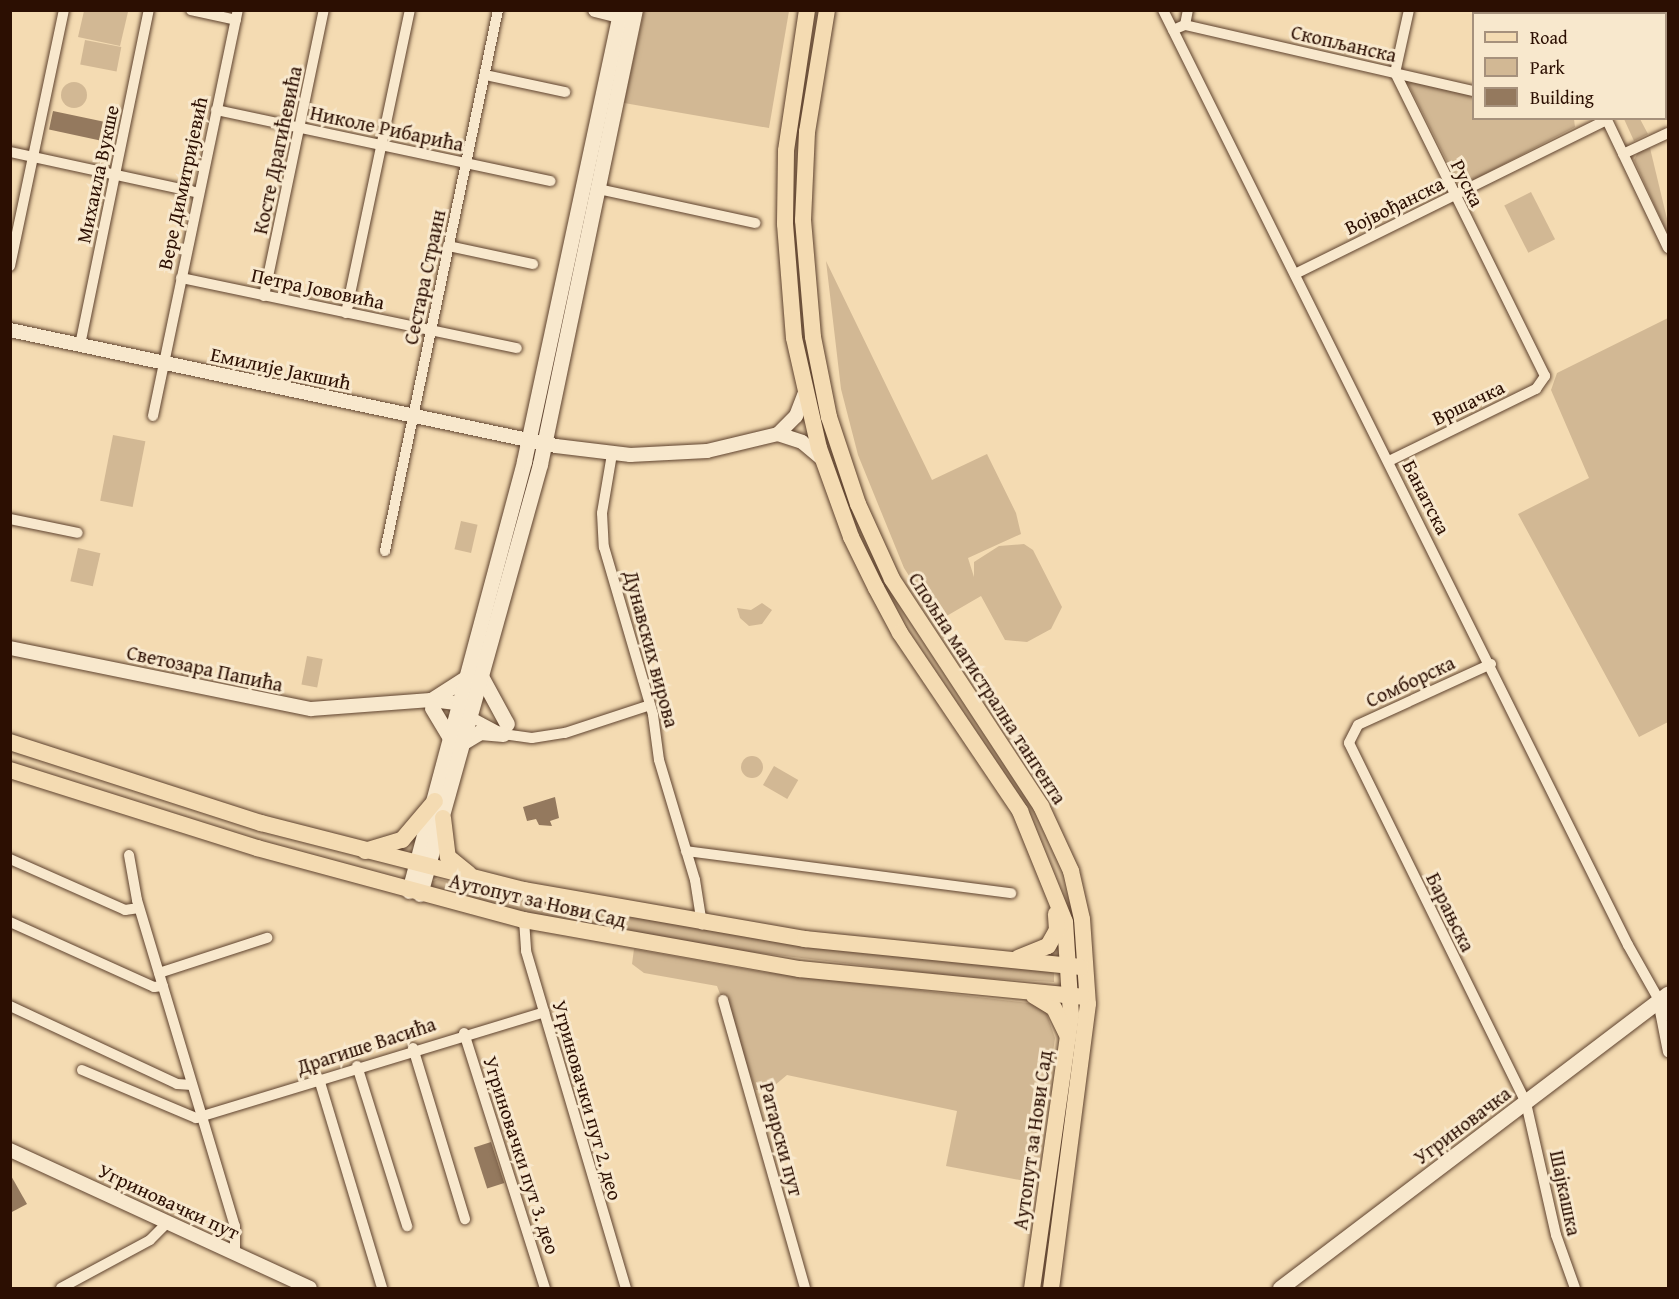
<!DOCTYPE html>
<meta charset="utf-8">
<style>
body{margin:0}
#map{position:relative;width:1679px;height:1299px;overflow:hidden;background:#f4dbb2;font-family:"Gentium Book Plus",serif}
div>[style]{position:absolute}
.green>*{inset:0;background:#d2b894;transform-origin:0 0}
.round{border-radius:50%}
.building>*{inset:0;background:#94795e;transform-origin:0 0}
.roads{filter:drop-shadow(0 0 2px #5e422e) drop-shadow(0 0 2px #5e422e)}
.minor>*{height:10px;margin:-5px;padding:0 5px;transform-origin:5px;border-radius:5px;background:#f8e8cd}
.tertiary>*{height:14px;margin:-7px;padding:0 7px;transform-origin:7px;border-radius:7px;background:#f8e8cd}
.secondary>*{height:15px;margin:-7.5px;padding:0 7.5px;transform-origin:7.5px;border-radius:7.5px;background:#f8e8cd}
.primary>*{height:16px;margin:-8px;padding:0 8px;transform-origin:8px;border-radius:8px;background:#f4dbb2}
span{translate:-50% -50%;white-space:nowrap;text-align:center;line-height:1.15;-webkit-text-stroke:6px #f8e8cd;paint-order:stroke}
.street-label{font-size:20px;color:#2c0f02}
.frame{position:absolute;inset:0;border:12px solid #2c0f02;pointer-events:none}
.legend{position:absolute;left:1472px;top:12px;width:195px;height:108px;box-sizing:border-box;background:#f8e8cd;border:2px solid #a6917c;margin:0;padding:8px 10px;list-style:none;font-size:18px;color:#2c0f02}
.legend li{display:flex;align-items:center;gap:12px;height:30px}
.legend b{width:30px;border:2px solid #a6917c}
</style>
<div id="map">
<div class="green">
<div style="clip-path:polygon(84px 11px,128px 12px,120px 46px,78px 37px)"></div>
<div style="clip-path:polygon(644px 11px,789px 11px,769px 128px,624px 103px)"></div>
<div style="left:85px;top:40px;width:37px;height:25px;rotate:11deg"></div>
<div class="round" style="left:61px;top:82px;width:26px;height:26px"></div>
<div style="clip-path:polygon(1411px 82px,1473px 96px,1474px 118px,1574px 119px,1575px 127px,1460px 187px,1408px 84px)"></div>
<div style="clip-path:polygon(1624px 119px,1640px 119px,1648px 134px,1634px 141px)"></div>
<div style="clip-path:polygon(1650px 148px,1668px 223px,1668px 235px,1634px 160px,1638px 152px)"></div>
<div style="left:1531px;top:192px;width:53px;height:30px;rotate:63deg"></div>
<div style="clip-path:polygon(826px 261px,932px 480px,987px 454px,1016px 513px,1021px 534px,968px 558px,974px 577px,974px 562px,999px 546px,1024px 544px,1033px 550px,1062px 607px,1051px 629px,1027px 642px,1005px 640px,981px 596px,938px 621px,904px 568px,858px 455px,841px 389px)"></div>
<div style="clip-path:polygon(1668px 318px,1668px 722px,1639px 737px,1518px 514px,1589px 478px,1551px 390px,1557px 373px)"></div>
<div style="left:113px;top:435px;width:33px;height:67px;rotate:11deg"></div>
<div style="left:461px;top:521px;width:17px;height:29px;rotate:13deg"></div>
<div style="left:78px;top:548px;width:23px;height:34px;rotate:13deg"></div>
<div style="clip-path:polygon(762px 603px,772px 610px,762px 624px,749px 626px,740px 618px,737px 608px,751px 610px)"></div>
<div style="left:307px;top:656px;width:16px;height:29px;rotate:11deg"></div>
<div class="round" style="left:741px;top:756px;width:22px;height:22px"></div>
<div style="left:774px;top:766px;width:28px;height:22px;rotate:30deg"></div>
<div style="clip-path:polygon(438px 879px,504px 895px,786px 943px,1054px 972px,1054px 982px,960px 977px,718px 948px,528px 913px,433px 887px,431px 882px)"></div>
<div style="clip-path:polygon(634px 949px,763px 972px,1037px 1004px,1046px 1012px,1055px 1038px,1035px 1183px,946px 1166px,957px 1111px,787px 1075px,769px 1090px,756px 1090px,717px 986px,644px 973px,632px 964px)"></div>
</div>
<div class="building">
<div style="left:53px;top:111px;width:51px;height:19px;rotate:12deg"></div>
<div style="clip-path:polygon(555px 797px,559px 818px,550px 821px,552px 826px,539px 825px,536px 819px,527px 821px,523px 807px)"></div>
<div style="left:491px;top:1142px;width:43px;height:18px;rotate:72deg"></div>
<div style="clip-path:polygon(10px 1174px,27px 1204px,10px 1213px)"></div>
</div>
<div class="roads">
<div class="minor">
<div style="left:191px;top:10px;width:46px;rotate:12.5deg"></div>
<div style="left:1163px;top:10px;width:1044px;rotate:63.56deg"></div>
<div style="left:1628px;top:945px;width:81px;rotate:60.6deg"></div>
<div style="left:1631px;top:14px;width:4px;rotate:-90deg"></div>
<div style="left:1185px;top:25px;width:15px;rotate:-79deg"></div>
<div style="left:1666px;top:27px;width:2px;rotate:-27deg"></div>
<div style="left:1173px;top:30px;width:13px;rotate:-23deg"></div>
<div style="left:1185px;top:25px;width:296px;rotate:12.9deg"></div>
<div style="left:485px;top:75px;width:82px;rotate:12deg"></div>
<div style="left:216px;top:110px;width:342px;rotate:12deg"></div>
<div style="left:1606px;top:118px;width:144px;rotate:64.5deg"></div>
<div style="left:10px;top:152px;width:193px;rotate:12.2deg"></div>
<div style="left:1623px;top:154px;width:50px;rotate:-25deg"></div>
<div style="left:598px;top:189px;width:161px;rotate:12.2deg"></div>
<div style="left:448px;top:246px;width:87px;rotate:12deg"></div>
<div style="left:10px;top:266px;width:262px;rotate:-78.1deg"></div>
<div style="left:1295px;top:274px;width:347px;rotate:-26.3deg"></div>
<div style="left:181px;top:278px;width:343px;rotate:11.8deg"></div>
<div style="left:264px;top:296px;width:292px;rotate:-78.2deg"></div>
<div style="left:346px;top:313px;width:310px;rotate:-78.1deg"></div>
<div style="left:80px;top:345px;width:342px;rotate:-78.4deg"></div>
<div style="left:153px;top:416px;width:415px;rotate:-78.2deg"></div>
<div style="left:612px;top:454px;width:60px;rotate:99.6deg"></div>
<div style="left:602px;top:513px;width:34px;rotate:87deg"></div>
<div style="left:604px;top:547px;width:175px;rotate:73.7deg"></div>
<div style="left:653px;top:715px;width:45px;rotate:82.4deg"></div>
<div style="left:659px;top:760px;width:125px;rotate:73.3deg"></div>
<div style="left:695px;top:880px;width:45px;rotate:81deg"></div>
<div style="left:1389px;top:461px;width:164px;rotate:-26.1deg"></div>
<div style="left:1536px;top:389px;width:16px;rotate:-55deg"></div>
<div style="left:1545px;top:376px;width:338px;rotate:-116.3deg"></div>
<div style="left:1395px;top:73px;width:65px;rotate:-77.5deg"></div>
<div style="left:10px;top:519px;width:69px;rotate:11.6deg"></div>
<div style="left:385px;top:551px;width:553px;rotate:-78.2deg"></div>
<div style="left:1491px;top:664px;width:146px;rotate:155.4deg"></div>
<div style="left:1358px;top:725px;width:20px;rotate:117deg"></div>
<div style="left:1349px;top:743px;width:401px;rotate:63.8deg"></div>
<div style="left:1526px;top:1103px;width:135px;rotate:77.2deg"></div>
<div style="left:1556px;top:1235px;width:56px;rotate:70.3deg"></div>
<div style="left:471px;top:717px;width:36px;rotate:28deg"></div>
<div style="left:503px;top:734px;width:29px;rotate:8deg"></div>
<div style="left:532px;top:738px;width:33px;rotate:-9deg"></div>
<div style="left:565px;top:733px;width:89px;rotate:-18.2deg"></div>
<div style="left:686px;top:851px;width:328px;rotate:7.4deg"></div>
<div style="left:129px;top:855px;width:46px;rotate:79.9deg"></div>
<div style="left:137px;top:900px;width:340px;rotate:73.3deg"></div>
<div style="left:235px;top:1226px;width:27px;rotate:90deg"></div>
<div style="left:10px;top:859px;width:126px;rotate:23.9deg"></div>
<div style="left:125px;top:910px;width:14px;rotate:-8deg"></div>
<div style="left:524px;top:920px;width:31px;rotate:86deg"></div>
<div style="left:526px;top:951px;width:352px;rotate:73.5deg"></div>
<div style="left:10px;top:922px;width:158px;rotate:24.3deg"></div>
<div style="left:154px;top:987px;width:9px;rotate:-6deg"></div>
<div style="left:159px;top:973px;width:114px;rotate:-18deg"></div>
<div style="left:723px;top:1000px;width:299px;rotate:74.1deg"></div>
<div style="left:1658px;top:1001px;width:52px;rotate:78.9deg"></div>
<div style="left:10px;top:1006px;width:184px;rotate:25deg"></div>
<div style="left:177px;top:1084px;width:15px;rotate:4deg"></div>
<div style="left:464px;top:1033px;width:268px;rotate:72.4deg"></div>
<div style="left:413px;top:1048px;width:179px;rotate:73.1deg"></div>
<div style="left:357px;top:1066px;width:168px;rotate:72.6deg"></div>
<div style="left:82px;top:1070px;width:124px;rotate:22.8deg"></div>
<div style="left:196px;top:1118px;width:364px;rotate:-16.9deg"></div>
<div style="left:319px;top:1079px;width:218px;rotate:73.2deg"></div>
<div style="left:61px;top:1288px;width:101px;rotate:-28.3deg"></div>
<div style="left:150px;top:1240px;width:25px;rotate:-45deg"></div>
</div>
<div class="tertiary">
<div style="left:595px;top:10px;width:34px;rotate:14deg"></div>
<div style="left:10px;top:330px;width:558px;rotate:11.99deg"></div>
<div style="left:556px;top:446px;width:75px;rotate:6.9deg"></div>
<div style="left:630px;top:455px;width:77px;rotate:-3deg"></div>
<div style="left:707px;top:451px;width:73px;rotate:-13.5deg"></div>
<div style="left:778px;top:434px;width:25px;rotate:-45deg"></div>
<div style="left:796px;top:416px;width:25px;rotate:-69deg"></div>
<div style="left:778px;top:434px;width:25px;rotate:18deg"></div>
<div style="left:802px;top:442px;width:26px;rotate:40deg"></div>
<div style="left:10px;top:648px;width:307px;rotate:11.5deg"></div>
<div style="left:311px;top:709px;width:120px;rotate:-4.3deg"></div>
<div style="left:431px;top:700px;width:38px;rotate:7deg"></div>
<div style="left:10px;top:1150px;width:330px;rotate:24.7deg"></div>
</div>
<div class="secondary">
<div style="left:482px;top:678px;width:52px;rotate:61.5deg"></div>
<div style="left:431px;top:700px;width:43px;rotate:-32.6deg"></div>
<div style="left:432px;top:708px;width:35px;rotate:59deg"></div>
<div style="left:465px;top:741px;width:17px;rotate:-31deg"></div>
<div style="left:480px;top:732px;width:23px;rotate:5deg"></div>
<div style="left:409px;top:891px;width:445px;rotate:-75deg"></div>
<div style="left:524px;top:461px;width:461px;rotate:-77.9deg"></div>
<div style="left:420px;top:894px;width:446px;rotate:-74.4deg"></div>
<div style="left:540px;top:464px;width:464px;rotate:-78.2deg"></div>
<div style="left:1280px;top:1288px;width:487px;rotate:-37.2deg"></div>
</div>
<div class="primary">
<div style="left:807px;top:10px;width:143px;rotate:98.5deg"></div>
<div style="left:786px;top:151px;width:73px;rotate:90.8deg"></div>
<div style="left:785px;top:224px;width:114px;rotate:85.5deg"></div>
<div style="left:794px;top:338px;width:113px;rotate:77.2deg"></div>
<div style="left:819px;top:448px;width:95px;rotate:70.2deg"></div>
<div style="left:851px;top:537px;width:57px;rotate:63.9deg"></div>
<div style="left:876px;top:588px;width:51px;rotate:61.9deg"></div>
<div style="left:900px;top:633px;width:215px;rotate:56deg"></div>
<div style="left:1020px;top:811px;width:120px;rotate:67.9deg"></div>
<div style="left:1065px;top:922px;width:93px;rotate:86.3deg"></div>
<div style="left:1071px;top:1015px;width:276px;rotate:98.1deg"></div>
<div style="left:827px;top:10px;width:124px;rotate:99.3deg"></div>
<div style="left:807px;top:132px;width:88px;rotate:92.6deg"></div>
<div style="left:803px;top:220px;width:117px;rotate:85.1deg"></div>
<div style="left:813px;top:337px;width:82px;rotate:78.7deg"></div>
<div style="left:829px;top:417px;width:92px;rotate:71.6deg"></div>
<div style="left:858px;top:504px;width:82px;rotate:65.6deg"></div>
<div style="left:892px;top:579px;width:272px;rotate:56.7deg"></div>
<div style="left:1041px;top:806px;width:72px;rotate:65.2deg"></div>
<div style="left:1071px;top:871px;width:49px;rotate:77.1deg"></div>
<div style="left:1082px;top:919px;width:85px;rotate:86deg"></div>
<div style="left:1088px;top:1004px;width:286px;rotate:97.4deg"></div>
<div style="left:10px;top:742px;width:264px;rotate:17.9deg"></div>
<div style="left:261px;top:823px;width:271px;rotate:14.3deg"></div>
<div style="left:524px;top:890px;width:285px;rotate:9.9deg"></div>
<div style="left:805px;top:939px;width:277px;rotate:5.8deg"></div>
<div style="left:10px;top:770px;width:259px;rotate:17.5deg"></div>
<div style="left:257px;top:848px;width:277px;rotate:15.1deg"></div>
<div style="left:524px;top:920px;width:279px;rotate:10.1deg"></div>
<div style="left:799px;top:969px;width:285px;rotate:5.6deg"></div>
<div style="left:443px;top:818px;width:39px;rotate:83deg"></div>
<div style="left:448px;top:857px;width:27px;rotate:39deg"></div>
<div style="left:365px;top:851px;width:39px;rotate:-17deg"></div>
<div style="left:402px;top:840px;width:51px;rotate:-49.8deg"></div>
<div style="left:1018px;top:958px;width:32px;rotate:-22deg"></div>
<div style="left:1048px;top:946px;width:18px;rotate:-61deg"></div>
<div style="left:1057px;top:930px;width:16px;rotate:-94deg"></div>
<div style="left:1034px;top:996px;width:23px;rotate:31deg"></div>
<div style="left:1054px;top:1008px;width:32px;rotate:64deg"></div>
</div>
</div>
<div class="street-label">
<span style="left:1344px;top:43px;rotate:13deg">Скопљанска</span>
<span style="left:387px;top:128px;rotate:12deg">Николе Рибарића</span>
<span style="left:277px;top:150px;rotate:-78deg">Косте Драгићевића</span>
<span style="left:97px;top:174px;rotate:-78deg">Михаила Вукше</span>
<span style="left:182px;top:183px;rotate:-78deg">Вере Димитријевић</span>
<span style="left:1468px;top:183px;rotate:64deg">Руска</span>
<span style="left:1394px;top:205px;rotate:-26deg">Војвођанска</span>
<span style="left:424px;top:277px;rotate:-78deg">Сестара Страин</span>
<span style="left:318px;top:288px;rotate:12deg">Петра Јововића</span>
<span style="left:281px;top:368px;rotate:12deg">Емилије Јакшић</span>
<span style="left:1468px;top:402px;rotate:-26deg">Вршачка</span>
<span style="left:1427px;top:497px;rotate:63deg">Банатска</span>
<span style="left:652px;top:649px;rotate:75deg">Дунавских вирова</span>
<span style="left:205px;top:668px;rotate:12deg">Светозара Папића</span>
<span style="left:1410px;top:681px;rotate:-25deg">Сомборска</span>
<span style="left:988px;top:688px;rotate:57deg">Спољна магистрална тангента</span>
<span style="left:538px;top:900px;rotate:13deg">Аутопут за Нови Сад</span>
<span style="left:1451px;top:912px;rotate:64deg">Барањска</span>
<span style="left:366px;top:1045px;rotate:-18deg">Драгише Васића</span>
<span style="left:588px;top:1100px;rotate:74deg">Угриновачки пут 2. део</span>
<span style="left:1462px;top:1125px;rotate:-37deg">Угриновачка</span>
<span style="left:782px;top:1139px;rotate:75deg">Ратарски пут</span>
<span style="left:1032px;top:1140px;rotate:-82deg">Аутопут за Нови Сад</span>
<span style="left:522px;top:1155px;rotate:72deg">Угриновачки пут 3. део</span>
<span style="left:1566px;top:1193px;rotate:78deg">Шајкашка</span>
<span style="left:169px;top:1201px;rotate:25deg">Угриновачки пут</span>
</div>
<div class="frame"></div>
<ul class="legend">
<li><b style="height:8px;background:#f4dbb2"></b>Road</li>
<li><b style="height:16px;background:#d2b894"></b>Park</li>
<li><b style="height:16px;background:#94795e"></b>Building</li>
</ul>
</div>
